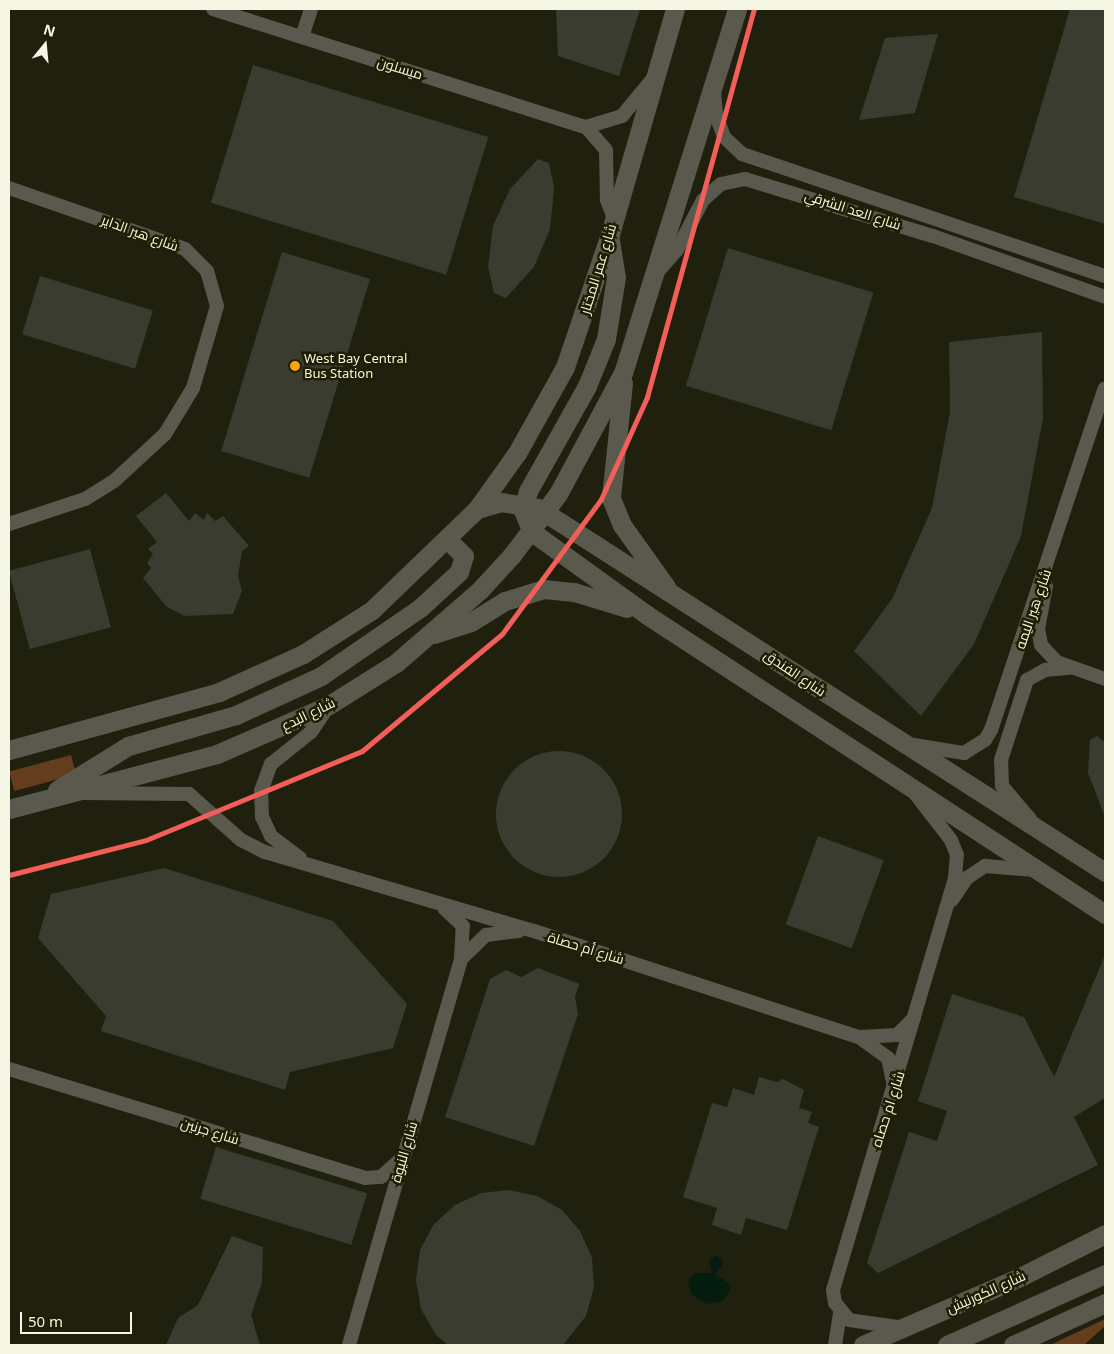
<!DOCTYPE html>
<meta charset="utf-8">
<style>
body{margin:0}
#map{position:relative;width:1114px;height:1354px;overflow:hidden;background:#20200f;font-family:"Noto Sans",Cairo,sans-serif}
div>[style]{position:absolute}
.green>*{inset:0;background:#633d1c;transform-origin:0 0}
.water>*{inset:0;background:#051c10}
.building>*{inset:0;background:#393c2f;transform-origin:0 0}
.round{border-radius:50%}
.street>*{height:14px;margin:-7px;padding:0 7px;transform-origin:7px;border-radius:7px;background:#59594d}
.secondary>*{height:19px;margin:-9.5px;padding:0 9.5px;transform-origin:9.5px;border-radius:9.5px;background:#59594d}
.metro-1>*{height:5px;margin:-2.5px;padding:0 2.5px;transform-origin:2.5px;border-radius:2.5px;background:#f35f58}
.dots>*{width:14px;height:14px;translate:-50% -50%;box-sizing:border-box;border:2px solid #1e1e00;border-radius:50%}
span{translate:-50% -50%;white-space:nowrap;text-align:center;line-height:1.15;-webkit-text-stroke:5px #1e1e00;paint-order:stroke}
.bus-label{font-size:13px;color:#f5f6e3}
.left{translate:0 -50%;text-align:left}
.street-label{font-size:14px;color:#f5f6e3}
.frame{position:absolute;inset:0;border:10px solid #f5f6e3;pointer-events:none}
.north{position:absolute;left:20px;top:20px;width:50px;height:50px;-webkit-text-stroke:4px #1e1e00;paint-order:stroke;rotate:17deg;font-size:14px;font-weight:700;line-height:20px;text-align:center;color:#f5f6e3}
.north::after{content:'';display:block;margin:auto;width:18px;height:22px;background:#f5f6e3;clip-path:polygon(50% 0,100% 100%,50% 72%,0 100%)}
.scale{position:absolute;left:20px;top:1312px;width:112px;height:22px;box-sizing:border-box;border:2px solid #f5f6e3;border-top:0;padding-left:6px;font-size:15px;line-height:18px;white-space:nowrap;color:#f5f6e3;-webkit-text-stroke:4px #1e1e00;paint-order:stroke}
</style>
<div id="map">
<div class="green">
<div style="left:71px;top:755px;width:20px;height:64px;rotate:75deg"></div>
<div style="clip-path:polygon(1105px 1319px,1105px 1326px,1084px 1345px,1050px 1345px)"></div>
</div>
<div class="water">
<div style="clip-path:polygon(717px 1255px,724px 1263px,715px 1274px,729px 1283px,730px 1291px,723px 1301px,707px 1304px,692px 1295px,688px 1282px,694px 1273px,712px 1273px,709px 1261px)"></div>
</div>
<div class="building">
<div style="clip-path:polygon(556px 9px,640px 9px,619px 76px,558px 56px)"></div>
<div style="clip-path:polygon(1070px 9px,1105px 9px,1105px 224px,1014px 197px)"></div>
<div style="clip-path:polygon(938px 34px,915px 113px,859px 120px,885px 38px)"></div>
<div style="left:253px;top:65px;width:246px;height:144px;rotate:17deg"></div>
<div style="clip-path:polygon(538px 159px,549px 163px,554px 188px,550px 229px,534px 267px,506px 298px,494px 293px,488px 267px,493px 226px,510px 189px)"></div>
<div style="left:728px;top:248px;width:152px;height:144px;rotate:17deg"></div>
<div style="left:282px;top:252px;width:92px;height:208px;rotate:17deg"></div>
<div style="left:40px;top:276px;width:118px;height:61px;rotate:17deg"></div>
<div style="clip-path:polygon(1042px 332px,1043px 418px,1021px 536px,974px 644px,921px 716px,854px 651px,892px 599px,932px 508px,950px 412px,949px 342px)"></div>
<div style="clip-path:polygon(166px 493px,189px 521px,195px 513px,204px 520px,207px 513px,215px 521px,223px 516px,249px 546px,242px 551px,238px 576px,242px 591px,233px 614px,185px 616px,167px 607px,143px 578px,151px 568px,147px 563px,153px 554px,148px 549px,157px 542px,136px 516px)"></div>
<div style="left:90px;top:549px;width:81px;height:84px;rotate:75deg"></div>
<div style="clip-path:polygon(1097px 736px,1105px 742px,1105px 817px,1088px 773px,1090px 740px)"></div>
<div class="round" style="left:496px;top:751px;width:126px;height:126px"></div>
<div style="left:818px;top:836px;width:70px;height:94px;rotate:20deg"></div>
<div style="clip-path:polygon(164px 868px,333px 921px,407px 1004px,393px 1048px,290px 1072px,285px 1090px,101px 1031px,106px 1016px,38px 938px,51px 894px)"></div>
<div style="clip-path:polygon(1105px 955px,1105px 1098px,1074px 1117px,1098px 1165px,878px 1273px,867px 1263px,909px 1132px,937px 1141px,947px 1111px,918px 1101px,952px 994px,1024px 1017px,1054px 1077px)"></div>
<div style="clip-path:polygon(538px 968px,579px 984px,575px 997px,578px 1014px,534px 1146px,445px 1117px,490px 979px,506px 970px,521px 977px)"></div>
<div style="clip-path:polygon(759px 1077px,777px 1082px,783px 1079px,804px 1090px,799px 1108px,812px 1112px,808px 1123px,819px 1127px,787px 1230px,746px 1218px,741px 1235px,712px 1225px,717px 1208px,683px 1197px,712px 1103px,727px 1107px,733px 1088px,754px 1095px)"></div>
<div style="left:216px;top:1147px;width:158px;height:54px;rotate:17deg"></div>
<div style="clip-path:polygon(509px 1190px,537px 1196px,562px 1210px,580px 1231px,592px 1258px,594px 1287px,586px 1316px,563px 1345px,448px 1345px,436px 1335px,421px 1309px,416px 1280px,420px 1250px,434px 1224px,455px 1205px,481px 1193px)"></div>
<div style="clip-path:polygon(232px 1236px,263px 1247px,262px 1283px,251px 1315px,260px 1345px,166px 1345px,178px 1318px,198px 1305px)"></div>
</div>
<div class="street">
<div style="left:213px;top:9px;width:391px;rotate:17.6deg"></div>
<div style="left:586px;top:127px;width:30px;rotate:49deg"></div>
<div style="left:606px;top:150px;width:50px;rotate:88.9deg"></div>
<div style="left:607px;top:200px;width:19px;rotate:69deg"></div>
<div style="left:302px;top:37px;width:29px;rotate:-72deg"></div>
<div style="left:714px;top:91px;width:24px;rotate:85deg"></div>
<div style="left:716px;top:115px;width:23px;rotate:70deg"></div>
<div style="left:724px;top:137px;width:25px;rotate:43deg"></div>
<div style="left:742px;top:154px;width:383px;rotate:18.6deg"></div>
<div style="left:586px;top:127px;width:38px;rotate:-17deg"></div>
<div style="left:622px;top:116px;width:45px;rotate:-50.4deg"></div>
<div style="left:9px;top:188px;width:186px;rotate:19.1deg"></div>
<div style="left:185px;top:249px;width:31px;rotate:45deg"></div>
<div style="left:207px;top:271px;width:36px;rotate:74deg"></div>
<div style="left:217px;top:306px;width:85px;rotate:106.3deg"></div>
<div style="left:193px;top:388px;width:54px;rotate:121.3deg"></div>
<div style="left:165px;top:434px;width:69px;rotate:137.3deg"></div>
<div style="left:114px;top:481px;width:34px;rotate:148deg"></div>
<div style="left:85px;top:499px;width:80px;rotate:161.8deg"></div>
<div style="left:655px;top:275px;width:33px;rotate:-49deg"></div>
<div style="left:677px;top:250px;width:56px;rotate:-62.5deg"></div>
<div style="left:703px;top:200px;width:24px;rotate:-42deg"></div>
<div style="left:721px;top:184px;width:25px;rotate:-12deg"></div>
<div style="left:745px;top:179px;width:196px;rotate:16.9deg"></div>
<div style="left:933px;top:236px;width:182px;rotate:19.5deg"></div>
<div style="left:1046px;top:586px;width:44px;rotate:100.5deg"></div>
<div style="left:1038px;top:629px;width:16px;rotate:79deg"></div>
<div style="left:1041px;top:645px;width:23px;rotate:47deg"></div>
<div style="left:1057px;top:662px;width:51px;rotate:19.5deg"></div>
<div style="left:914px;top:745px;width:51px;rotate:9.1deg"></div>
<div style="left:964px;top:753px;width:25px;rotate:-32deg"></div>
<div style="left:985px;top:740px;width:12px;rotate:-59deg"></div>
<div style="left:991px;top:730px;width:360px;rotate:-71.6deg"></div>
<div style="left:81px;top:793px;width:108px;rotate:0.5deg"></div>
<div style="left:189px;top:794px;width:69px;rotate:41.5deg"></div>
<div style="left:241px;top:840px;width:27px;rotate:27deg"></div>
<div style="left:265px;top:852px;width:280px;rotate:16.4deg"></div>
<div style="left:534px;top:931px;width:342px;rotate:18.1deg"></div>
<div style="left:859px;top:1037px;width:36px;rotate:36deg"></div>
<div style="left:888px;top:1058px;width:30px;rotate:78deg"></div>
<div style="left:1030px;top:819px;width:43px;rotate:-130.3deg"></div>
<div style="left:1002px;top:786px;width:26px;rotate:-92deg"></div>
<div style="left:1001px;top:760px;width:84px;rotate:-72deg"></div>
<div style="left:1027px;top:680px;width:21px;rotate:-29deg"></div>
<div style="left:1045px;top:670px;width:25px;rotate:-5deg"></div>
<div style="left:300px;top:858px;width:36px;rotate:-143deg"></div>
<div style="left:271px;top:836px;width:21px;rotate:-115deg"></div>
<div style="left:262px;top:817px;width:26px;rotate:-92deg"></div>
<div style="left:261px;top:791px;width:29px;rotate:-70deg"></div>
<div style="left:271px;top:764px;width:51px;rotate:-38.7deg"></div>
<div style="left:311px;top:732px;width:32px;rotate:-56deg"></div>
<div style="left:952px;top:900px;width:27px;rotate:-56deg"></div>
<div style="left:967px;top:878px;width:22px;rotate:-34deg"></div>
<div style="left:985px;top:866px;width:50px;rotate:4.6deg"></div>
<div style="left:461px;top:959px;width:35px;rotate:-44deg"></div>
<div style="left:486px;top:935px;width:33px;rotate:-7deg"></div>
<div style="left:860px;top:1037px;width:37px;rotate:-3deg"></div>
<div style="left:897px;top:1035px;width:24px;rotate:-45deg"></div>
<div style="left:9px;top:1069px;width:372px;rotate:17deg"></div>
<div style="left:365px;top:1178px;width:16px;rotate:-4deg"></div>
<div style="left:381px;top:1177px;width:25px;rotate:-42deg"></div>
<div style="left:898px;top:1327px;width:49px;rotate:-171.9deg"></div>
<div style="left:849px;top:1320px;width:22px;rotate:-129deg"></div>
<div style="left:835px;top:1303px;width:13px;rotate:-99deg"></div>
<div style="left:833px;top:1290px;width:431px;rotate:-73.5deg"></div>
<div style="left:955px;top:877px;width:22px;rotate:-85deg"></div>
<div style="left:957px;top:855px;width:16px;rotate:-112deg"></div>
<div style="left:951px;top:840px;width:67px;rotate:-127.7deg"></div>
<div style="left:349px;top:1345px;width:402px;rotate:-73.8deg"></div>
<div style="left:461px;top:959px;width:33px;rotate:-87deg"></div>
<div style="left:463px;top:926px;width:25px;rotate:-137deg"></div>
<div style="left:835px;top:1345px;width:33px;rotate:-81deg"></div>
</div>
<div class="secondary">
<div style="left:610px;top:240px;width:37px;rotate:81deg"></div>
<div style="left:616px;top:277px;width:63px;rotate:99.2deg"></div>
<div style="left:606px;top:339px;width:51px;rotate:112deg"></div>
<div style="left:587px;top:386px;width:120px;rotate:119.3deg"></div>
<div style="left:528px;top:491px;width:20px;rotate:105deg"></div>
<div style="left:523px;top:510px;width:24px;rotate:68deg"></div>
<div style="left:532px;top:532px;width:142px;rotate:35.8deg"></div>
<div style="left:647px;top:615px;width:547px;rotate:33.14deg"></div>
<div style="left:623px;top:383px;width:116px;rotate:96deg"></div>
<div style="left:611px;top:498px;width:29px;rotate:68deg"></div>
<div style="left:622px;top:525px;width:77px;rotate:54.5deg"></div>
<div style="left:477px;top:509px;width:25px;rotate:-16deg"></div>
<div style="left:501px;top:502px;width:37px;rotate:9deg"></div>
<div style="left:538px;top:508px;width:674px;rotate:32.7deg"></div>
<div style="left:434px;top:634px;width:39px;rotate:-18deg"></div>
<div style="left:471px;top:622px;width:40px;rotate:-32deg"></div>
<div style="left:505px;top:601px;width:41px;rotate:-17.1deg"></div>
<div style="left:544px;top:589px;width:30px;rotate:6deg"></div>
<div style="left:574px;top:592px;width:55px;rotate:16.8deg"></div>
<div style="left:9px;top:750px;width:218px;rotate:-15.4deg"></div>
<div style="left:219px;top:692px;width:92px;rotate:-24.3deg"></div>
<div style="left:303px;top:654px;width:82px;rotate:-32.5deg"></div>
<div style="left:372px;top:610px;width:146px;rotate:-43.9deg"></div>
<div style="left:477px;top:509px;width:69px;rotate:-54.5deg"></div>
<div style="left:517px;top:453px;width:98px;rotate:-60.8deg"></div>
<div style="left:565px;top:367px;width:140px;rotate:-71.3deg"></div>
<div style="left:610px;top:234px;width:234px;rotate:-73.9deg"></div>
<div style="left:57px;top:790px;width:84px;rotate:-31.8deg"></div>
<div style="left:128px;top:746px;width:112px;rotate:-16deg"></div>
<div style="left:236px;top:715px;width:94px;rotate:-24.6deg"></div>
<div style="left:321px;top:676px;width:120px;rotate:-34.5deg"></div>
<div style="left:420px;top:608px;width:53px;rotate:-42.7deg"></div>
<div style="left:459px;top:572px;width:17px;rotate:-73deg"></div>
<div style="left:464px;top:556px;width:23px;rotate:-135deg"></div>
<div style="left:9px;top:809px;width:215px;rotate:-14.8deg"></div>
<div style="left:217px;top:754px;width:122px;rotate:-23.6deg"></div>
<div style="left:329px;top:705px;width:79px;rotate:-32.1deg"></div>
<div style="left:396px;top:663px;width:111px;rotate:-41deg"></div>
<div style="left:480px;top:590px;width:47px;rotate:-47.6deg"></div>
<div style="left:512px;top:555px;width:76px;rotate:-53deg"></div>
<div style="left:558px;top:494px;width:137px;rotate:-61.8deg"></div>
<div style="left:623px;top:373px;width:381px;rotate:-72.6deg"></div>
<div style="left:863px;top:1345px;width:171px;rotate:-23.4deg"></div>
<div style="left:1020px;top:1277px;width:95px;rotate:-26.8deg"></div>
<div style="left:947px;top:1345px;width:173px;rotate:-24.2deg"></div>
<div style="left:1013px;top:1345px;width:101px;rotate:-24.5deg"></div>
</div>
<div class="metro-1">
<div style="left:9px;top:875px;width:141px;rotate:-14.3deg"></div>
<div style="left:146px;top:840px;width:234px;rotate:-22.4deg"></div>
<div style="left:362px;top:751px;width:182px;rotate:-39.9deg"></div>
<div style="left:502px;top:634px;width:167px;rotate:-53.7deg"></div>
<div style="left:601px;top:499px;width:112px;rotate:-65.7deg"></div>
<div style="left:647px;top:397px;width:402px;rotate:-74.6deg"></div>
</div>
<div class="dots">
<div style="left:295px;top:366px;background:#f7a600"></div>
</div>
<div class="bus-label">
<span class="left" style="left:304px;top:366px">West Bay Central<br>Bus Station</span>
</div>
<div class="street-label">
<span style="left:400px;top:68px;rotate:17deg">ميسلون</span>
<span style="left:853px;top:210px;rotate:18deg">شارع العد الشرقي</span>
<span style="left:140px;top:233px;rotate:20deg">شارع هير الداير</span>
<span style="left:598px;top:269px;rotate:-73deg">شارع عمر المختار</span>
<span style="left:1033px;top:609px;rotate:-71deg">شارع هير اليمه</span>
<span style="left:795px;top:673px;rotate:34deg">شارع الفندق</span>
<span style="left:308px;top:714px;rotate:-26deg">شارع البدع</span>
<span style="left:586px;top:948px;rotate:17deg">شارع أم حصاة</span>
<span style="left:888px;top:1109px;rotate:-72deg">شارع ام حصاه</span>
<span style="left:210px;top:1131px;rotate:17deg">شارع جرنين</span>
<span style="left:404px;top:1152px;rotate:-74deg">شارع النيوة</span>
<span style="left:986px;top:1292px;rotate:-24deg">شارع الكورنيش</span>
</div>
<div class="frame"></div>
<div class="north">N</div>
<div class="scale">50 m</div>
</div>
